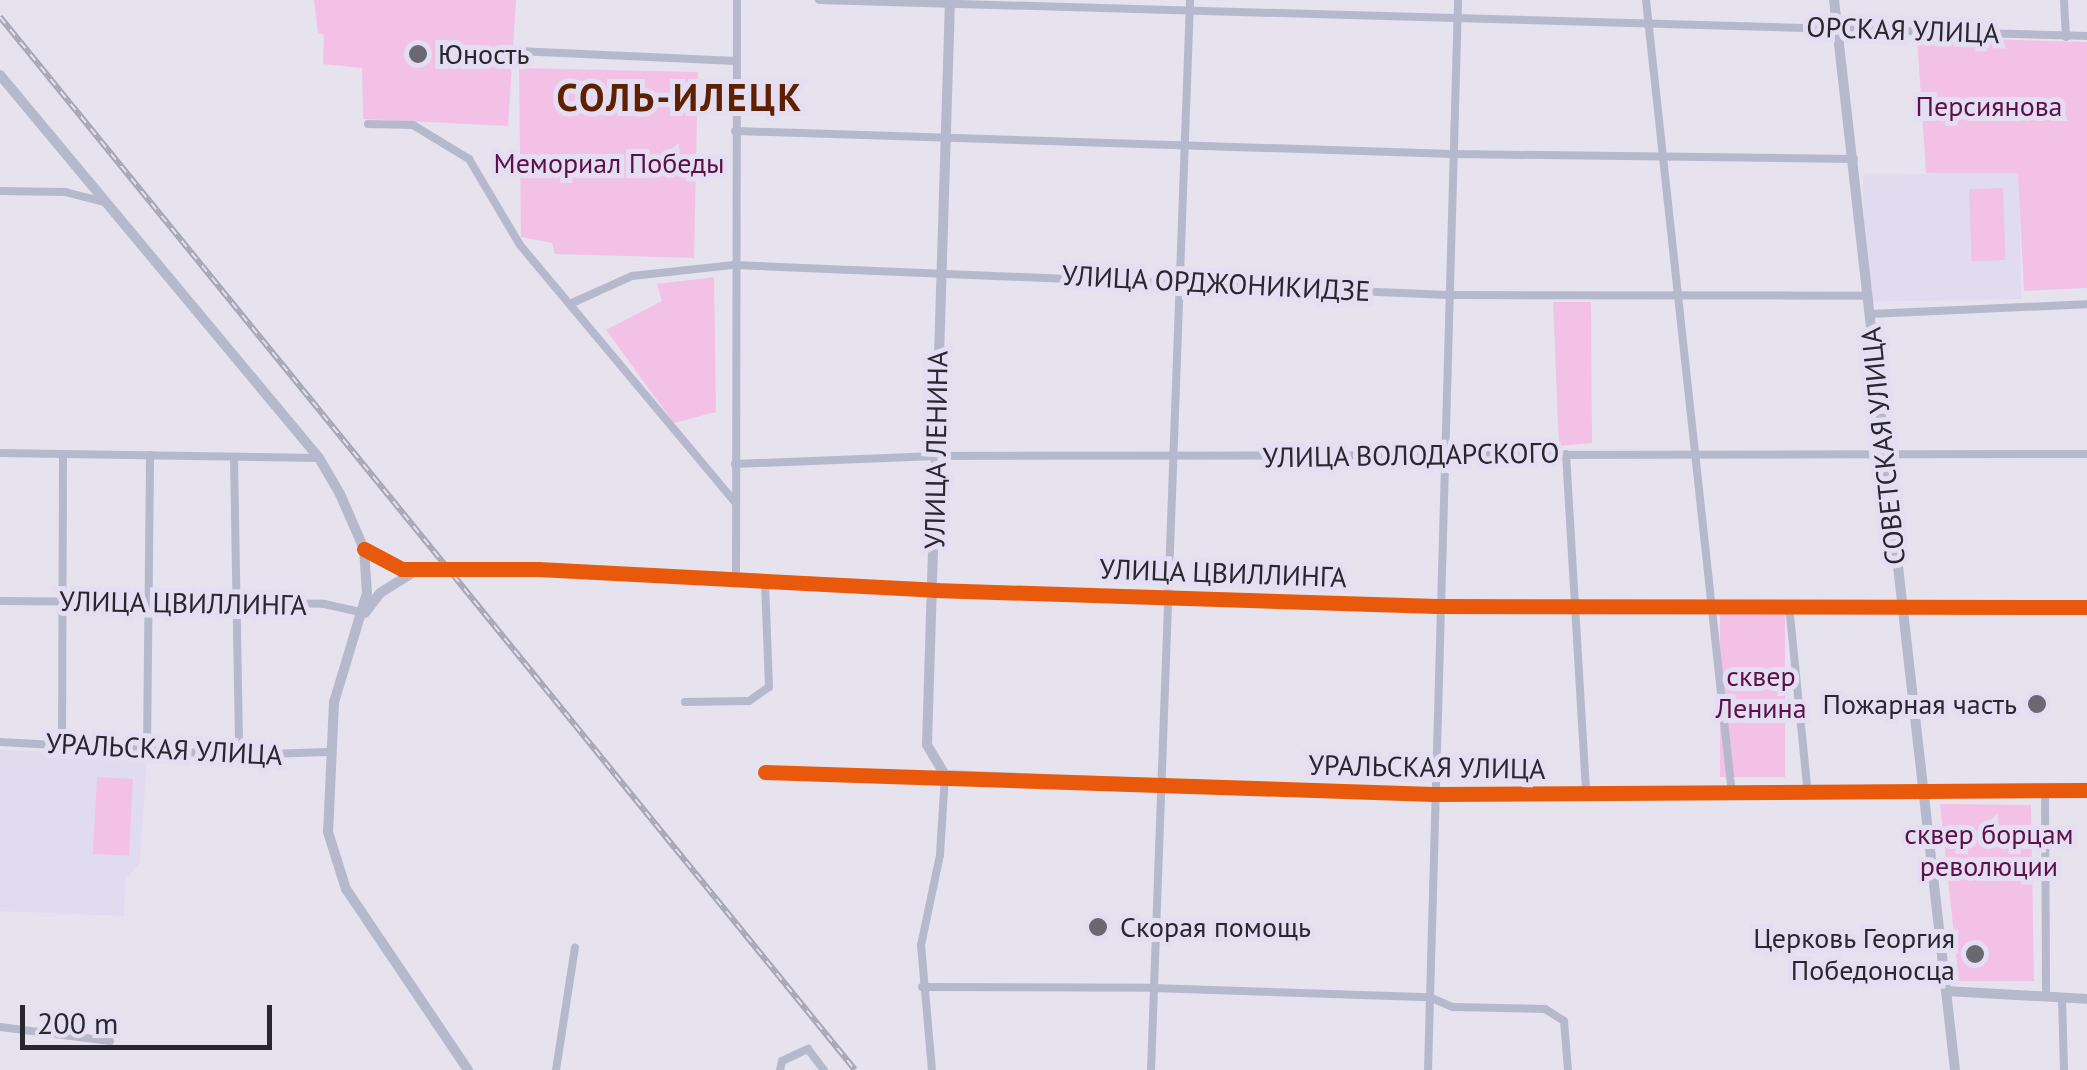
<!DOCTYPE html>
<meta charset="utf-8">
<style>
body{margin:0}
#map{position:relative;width:2087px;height:1070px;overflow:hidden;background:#e6e3ee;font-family:"PT Sans",sans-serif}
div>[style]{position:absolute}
.built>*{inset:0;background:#e1dbf0;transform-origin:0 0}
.green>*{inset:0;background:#f3c1e6;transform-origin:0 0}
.minor>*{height:8px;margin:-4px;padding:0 4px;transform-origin:4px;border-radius:4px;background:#b6b8cc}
.tertiary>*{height:10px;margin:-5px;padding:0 5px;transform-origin:5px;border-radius:5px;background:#b6b8cc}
.rail>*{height:6px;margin-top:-3px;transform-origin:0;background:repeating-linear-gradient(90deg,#e4def3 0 8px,#a5a6b4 0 16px);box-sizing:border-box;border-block:2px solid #a5a6b4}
.cycleway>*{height:15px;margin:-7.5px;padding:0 7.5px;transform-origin:7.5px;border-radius:7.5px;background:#e8590c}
.dots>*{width:28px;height:28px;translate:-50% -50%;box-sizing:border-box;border:5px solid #e4def3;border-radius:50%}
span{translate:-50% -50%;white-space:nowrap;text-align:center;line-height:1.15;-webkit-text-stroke:10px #e4def3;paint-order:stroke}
.street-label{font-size:28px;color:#28262e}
.poi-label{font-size:28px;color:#28262e}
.left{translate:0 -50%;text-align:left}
.right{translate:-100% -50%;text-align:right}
.park-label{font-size:28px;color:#5c0f49}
.district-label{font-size:38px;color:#5f2000;font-weight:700;letter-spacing:2.5px}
.scale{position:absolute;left:20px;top:1005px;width:252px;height:45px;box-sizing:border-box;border:5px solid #28262e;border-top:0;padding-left:12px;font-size:30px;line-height:35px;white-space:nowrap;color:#28262e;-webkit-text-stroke:8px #e4def3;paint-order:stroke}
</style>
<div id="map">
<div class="built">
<div style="left:2019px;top:172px;width:127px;height:156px;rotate:89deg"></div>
<div style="clip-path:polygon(0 750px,147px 755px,140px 863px,126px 879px,124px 916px,0 911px)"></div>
</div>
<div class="green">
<div style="clip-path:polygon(516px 0,508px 126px,363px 119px,362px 68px,323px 64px,324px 35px,318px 33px,314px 0)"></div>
<div style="clip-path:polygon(1917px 37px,2087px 42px,2087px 288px,2024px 291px,2018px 173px,1926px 173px)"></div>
<div style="clip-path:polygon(519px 68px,698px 72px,694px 258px,555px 254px,552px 243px,521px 237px)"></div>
<div style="left:2003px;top:188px;width:72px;height:34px;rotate:88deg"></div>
<div style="clip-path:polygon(714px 277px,716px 412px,674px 423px,606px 330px,662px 301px,657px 284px)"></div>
<div style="clip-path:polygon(1553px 302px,1591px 302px,1592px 443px,1559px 446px)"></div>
<div style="left:1720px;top:611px;width:65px;height:166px"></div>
<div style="left:97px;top:777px;width:36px;height:77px;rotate:3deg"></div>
<div style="clip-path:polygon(1940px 804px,2031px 805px,2034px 981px,1959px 981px)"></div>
</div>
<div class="minor">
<div style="left:819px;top:0;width:1269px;rotate:1.63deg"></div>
<div style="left:1646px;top:0;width:799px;rotate:83.82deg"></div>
<div style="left:2064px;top:0;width:37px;rotate:87deg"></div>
<div style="left:517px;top:51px;width:219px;rotate:2.6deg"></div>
<div style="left:368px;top:124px;width:45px;rotate:1.3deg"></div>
<div style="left:413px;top:125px;width:66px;rotate:31.3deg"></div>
<div style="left:469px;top:159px;width:100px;rotate:59.3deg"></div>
<div style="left:520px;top:245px;width:335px;rotate:50.1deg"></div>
<div style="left:735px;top:131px;width:718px;rotate:1.83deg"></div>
<div style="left:1453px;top:154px;width:401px;rotate:0.7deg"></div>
<div style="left:0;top:191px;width:65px;rotate:0.9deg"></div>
<div style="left:65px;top:192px;width:40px;rotate:14.4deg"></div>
<div style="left:572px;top:303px;width:66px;rotate:-24.2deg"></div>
<div style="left:632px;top:276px;width:103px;rotate:-6.2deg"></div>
<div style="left:734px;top:265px;width:715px;rotate:2.41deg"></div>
<div style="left:1448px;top:295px;width:419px;rotate:0.1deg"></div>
<div style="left:1870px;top:314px;width:217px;rotate:-2.6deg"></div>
<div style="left:0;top:453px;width:319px;rotate:0.9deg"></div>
<div style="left:1566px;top:454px;width:342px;rotate:86.6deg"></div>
<div style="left:234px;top:457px;width:298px;rotate:89deg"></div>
<div style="left:735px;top:464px;width:201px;rotate:-2.3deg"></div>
<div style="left:936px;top:456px;width:1151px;rotate:-0.1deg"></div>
<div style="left:736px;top:581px;width:581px;rotate:-89.9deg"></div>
<div style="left:0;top:601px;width:324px;rotate:0.5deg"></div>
<div style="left:324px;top:604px;width:42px;rotate:12.4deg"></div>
<div style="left:1789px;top:605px;width:190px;rotate:84.3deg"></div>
<div style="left:685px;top:702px;width:64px;rotate:-0.9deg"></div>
<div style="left:749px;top:701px;width:24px;rotate:-35deg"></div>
<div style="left:769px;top:687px;width:104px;rotate:-92.2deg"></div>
<div style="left:0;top:742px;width:239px;rotate:3.1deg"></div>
<div style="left:239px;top:755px;width:88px;rotate:-2deg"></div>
<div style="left:62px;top:744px;width:290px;rotate:-89.8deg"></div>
<div style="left:147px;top:749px;width:294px;rotate:-89.4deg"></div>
<div style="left:765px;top:772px;width:180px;rotate:1deg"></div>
<div style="left:945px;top:775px;width:80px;rotate:93.6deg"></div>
<div style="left:940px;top:855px;width:92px;rotate:101.9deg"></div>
<div style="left:921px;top:945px;width:125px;rotate:85deg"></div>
<div style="left:2045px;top:789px;width:208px;rotate:89.7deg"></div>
<div style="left:922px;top:987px;width:230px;rotate:0.2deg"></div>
<div style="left:1152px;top:988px;width:277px;rotate:1.9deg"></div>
<div style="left:1429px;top:997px;width:26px;rotate:23deg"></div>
<div style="left:1453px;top:1007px;width:92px;rotate:1.2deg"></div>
<div style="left:1545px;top:1009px;width:22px;rotate:32deg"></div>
<div style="left:1564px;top:1021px;width:49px;rotate:85.3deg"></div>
<div style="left:2062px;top:998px;width:72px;rotate:88.4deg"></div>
<div style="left:0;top:1027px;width:111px;rotate:7.3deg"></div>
<div style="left:556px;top:1070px;width:124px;rotate:-81.2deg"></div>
<div style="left:780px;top:1070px;width:9px;rotate:-77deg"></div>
<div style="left:782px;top:1061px;width:29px;rotate:-25deg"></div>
<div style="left:808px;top:1049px;width:26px;rotate:53deg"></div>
<div style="left:1151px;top:1070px;width:1071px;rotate:-87.91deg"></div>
<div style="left:1428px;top:1070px;width:1070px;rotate:-88.39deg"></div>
</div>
<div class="tertiary">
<div style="left:950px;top:0;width:745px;rotate:91.77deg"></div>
<div style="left:927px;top:745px;width:35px;rotate:59deg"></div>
<div style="left:945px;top:775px;width:489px;rotate:2.2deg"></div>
<div style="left:1434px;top:794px;width:653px;rotate:-0.35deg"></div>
<div style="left:1834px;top:0;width:1077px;rotate:83.55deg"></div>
<div style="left:0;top:75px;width:498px;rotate:50.2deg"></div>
<div style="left:319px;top:458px;width:42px;rotate:59.7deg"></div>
<div style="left:340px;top:494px;width:60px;rotate:66.4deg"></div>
<div style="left:364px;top:549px;width:44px;rotate:86.1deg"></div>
<div style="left:367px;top:593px;width:114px;rotate:106.8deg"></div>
<div style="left:334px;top:702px;width:130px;rotate:92.6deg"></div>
<div style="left:328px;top:832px;width:60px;rotate:72.5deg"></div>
<div style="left:346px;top:889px;width:218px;rotate:56deg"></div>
<div style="left:364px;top:549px;width:43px;rotate:27.8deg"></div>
<div style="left:402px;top:569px;width:136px"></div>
<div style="left:538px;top:569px;width:397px;rotate:3deg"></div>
<div style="left:934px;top:590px;width:503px;rotate:1.82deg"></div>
<div style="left:1437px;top:606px;width:650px;rotate:0.09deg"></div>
<div style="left:365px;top:613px;width:25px;rotate:-53deg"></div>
<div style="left:380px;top:593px;width:44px;rotate:-31.9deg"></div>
<div style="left:1946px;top:991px;width:141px;rotate:3.2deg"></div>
</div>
<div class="rail">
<div style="left:0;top:17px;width:1356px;rotate:50.92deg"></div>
</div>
<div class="cycleway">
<div style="left:364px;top:549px;width:43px;rotate:27.8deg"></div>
<div style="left:402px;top:569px;width:136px"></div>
<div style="left:538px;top:569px;width:397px;rotate:3deg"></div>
<div style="left:934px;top:590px;width:503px;rotate:1.82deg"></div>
<div style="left:1437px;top:606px;width:650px;rotate:0.09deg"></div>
<div style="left:765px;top:772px;width:669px;rotate:1.88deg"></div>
<div style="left:1434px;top:794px;width:653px;rotate:-0.35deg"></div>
</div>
<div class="dots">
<div style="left:418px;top:54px;background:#6a6871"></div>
<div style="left:2037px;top:704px;background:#6a6871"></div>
<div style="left:1098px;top:927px;background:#6a6871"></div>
<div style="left:1975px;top:954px;background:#6a6871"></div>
</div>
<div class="street-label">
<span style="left:1903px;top:30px;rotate:2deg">ОРСКАЯ УЛИЦА</span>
<span style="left:1216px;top:283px;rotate:3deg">УЛИЦА ОРДЖОНИКИДЗЕ</span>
<span style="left:1883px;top:446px;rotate:-96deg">СОВЕТСКАЯ УЛИЦА</span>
<span style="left:936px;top:450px;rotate:-89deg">УЛИЦА ЛЕНИНА</span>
<span style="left:1411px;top:455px;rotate:-1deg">УЛИЦА ВОЛОДАРСКОГО</span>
<span style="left:1223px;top:573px;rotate:2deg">УЛИЦА ЦВИЛЛИНГА</span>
<span style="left:183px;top:603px;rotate:1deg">УЛИЦА ЦВИЛЛИНГА</span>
<span style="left:164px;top:749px;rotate:3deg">УРАЛЬСКАЯ УЛИЦА</span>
<span style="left:1427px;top:767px;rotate:1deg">УРАЛЬСКАЯ УЛИЦА</span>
</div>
<div class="poi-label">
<span class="left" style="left:438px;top:54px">Юность</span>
<span class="right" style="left:2017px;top:704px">Пожарная часть</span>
<span class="left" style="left:1120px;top:927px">Скорая помощь</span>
<span class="right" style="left:1955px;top:954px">Церковь Георгия<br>Победоносца</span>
</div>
<div class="park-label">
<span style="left:1989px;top:106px">Персиянова</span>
<span style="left:609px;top:163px">Мемориал Победы</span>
<span style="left:1761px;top:692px">сквер<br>Ленина</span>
<span style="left:1989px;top:850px">сквер борцам<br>революции</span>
</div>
<div class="district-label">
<span style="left:680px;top:97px">СОЛЬ-ИЛЕЦК</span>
</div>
<div class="scale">200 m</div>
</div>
